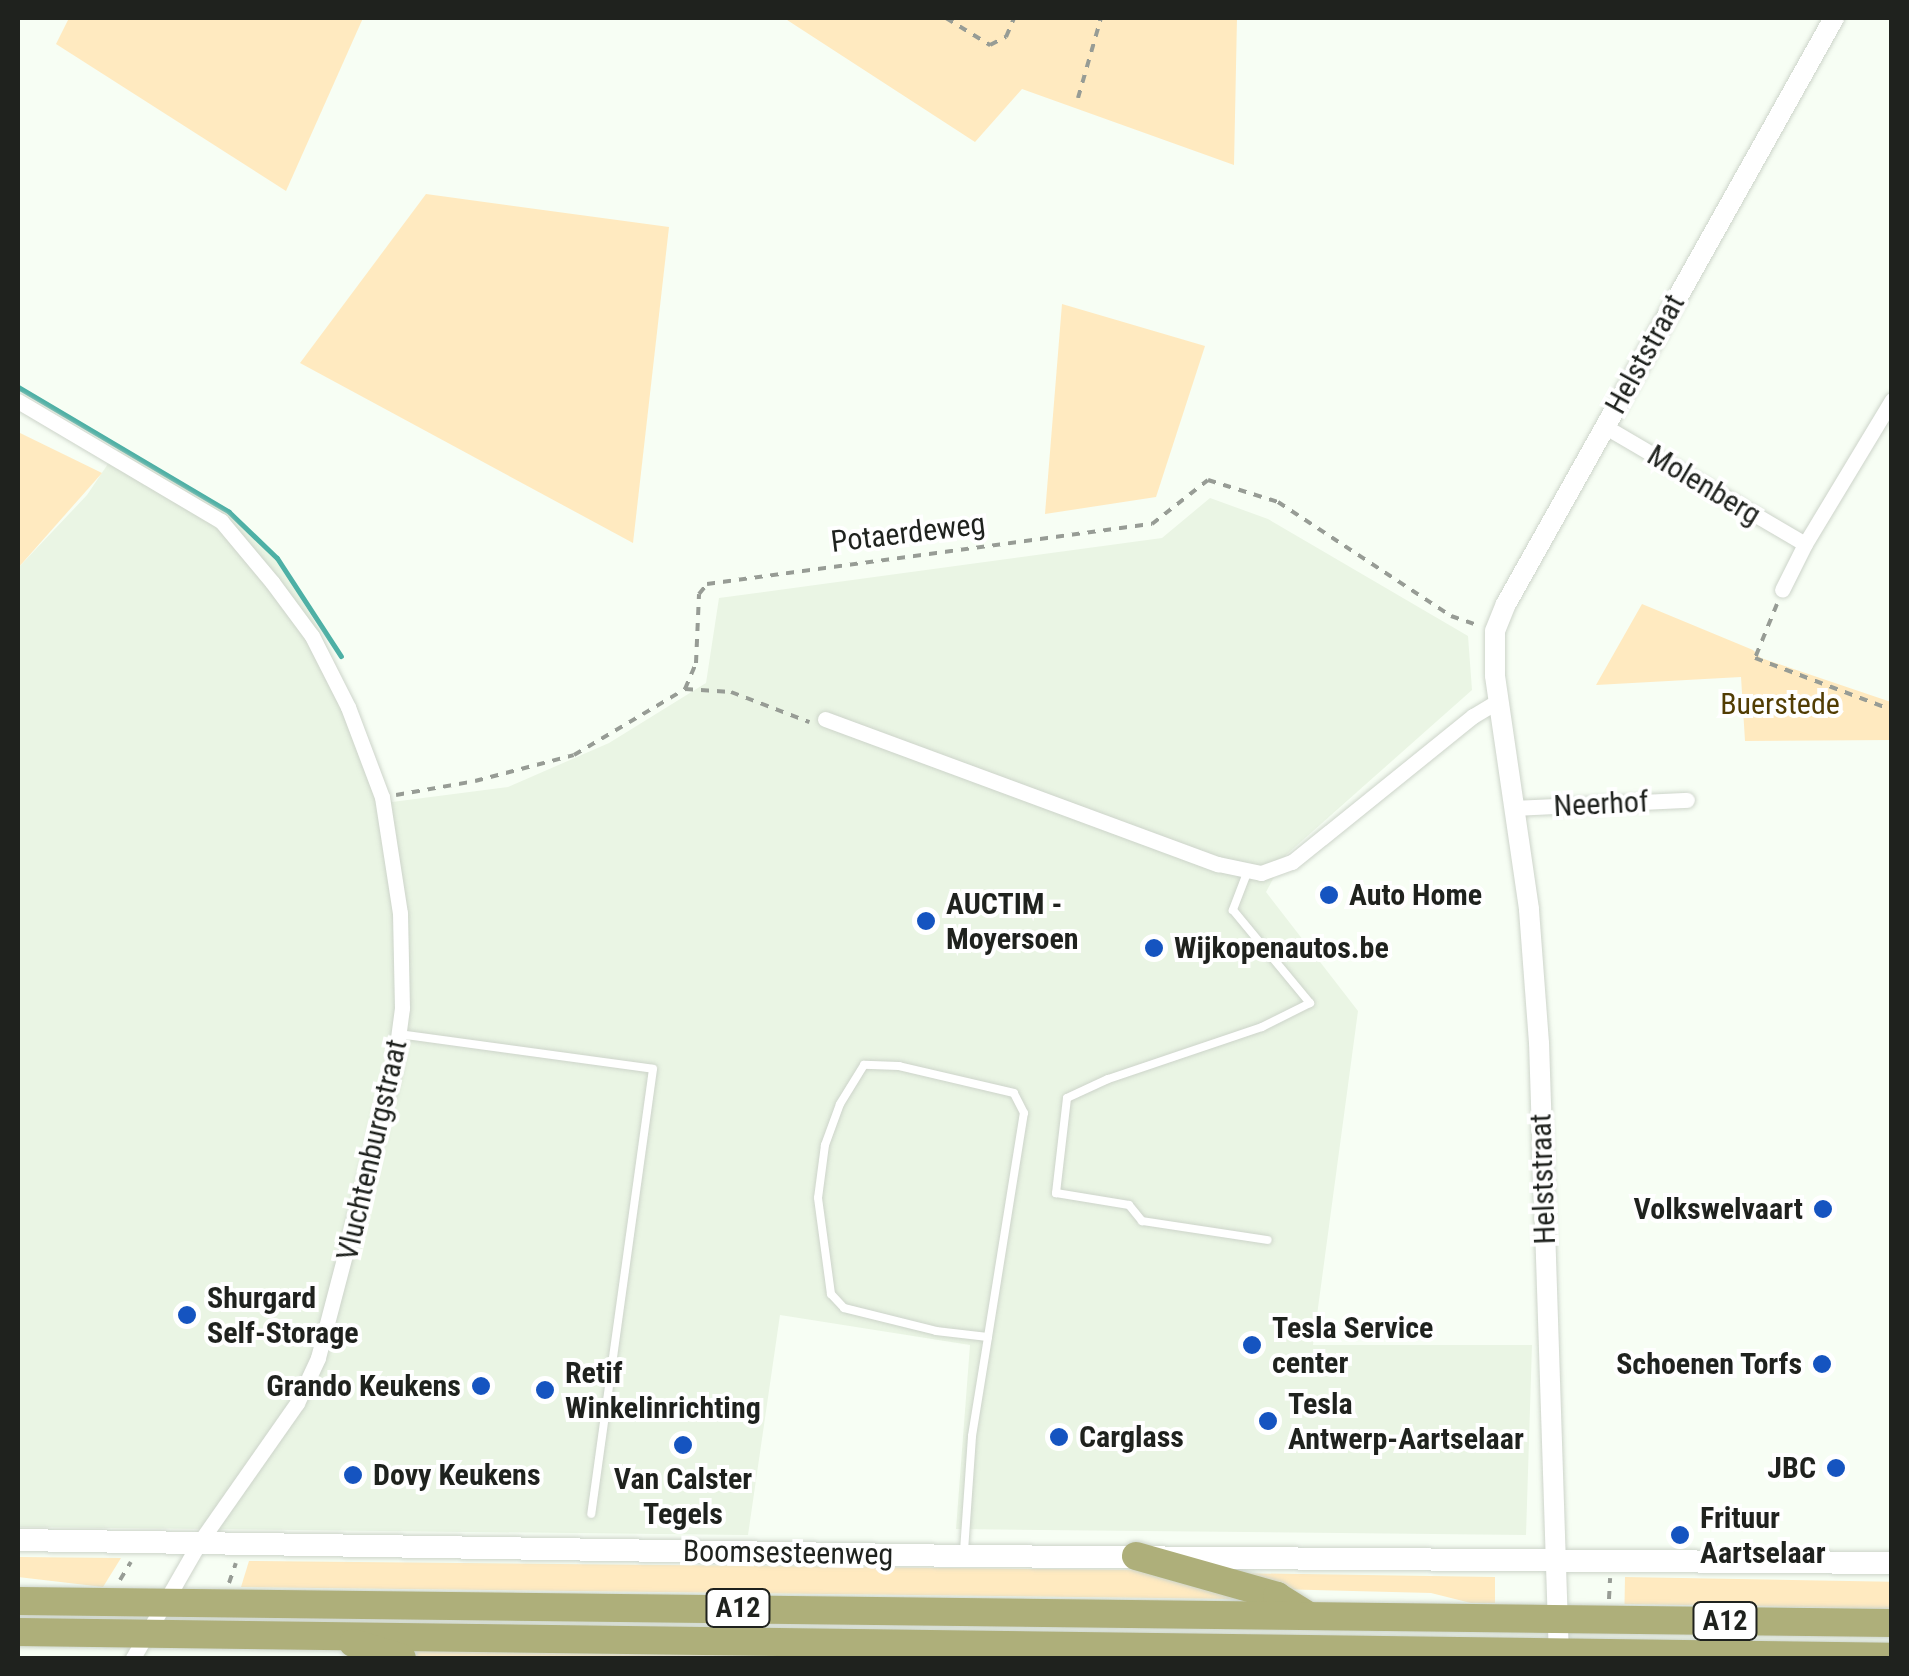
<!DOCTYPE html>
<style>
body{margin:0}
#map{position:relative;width:1909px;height:1676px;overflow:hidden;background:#f7fef4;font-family:"Roboto Condensed",sans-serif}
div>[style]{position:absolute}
.built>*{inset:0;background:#eaf5e4}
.green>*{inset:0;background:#ffeac0;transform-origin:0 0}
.stream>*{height:5px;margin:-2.5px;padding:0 2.5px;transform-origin:2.5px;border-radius:2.5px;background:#4db0a5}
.path>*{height:4px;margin-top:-2px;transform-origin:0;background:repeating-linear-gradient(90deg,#979c95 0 8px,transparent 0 16px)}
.roads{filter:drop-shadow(0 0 2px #cdd4ca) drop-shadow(0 0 2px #cdd4ca)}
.service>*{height:8px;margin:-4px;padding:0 4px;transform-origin:4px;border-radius:4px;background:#fff}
.minor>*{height:15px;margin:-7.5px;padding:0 7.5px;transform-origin:7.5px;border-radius:7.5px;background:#fff}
.tertiary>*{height:20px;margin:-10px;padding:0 10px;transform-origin:10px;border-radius:10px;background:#fff}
.secondary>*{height:22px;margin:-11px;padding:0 11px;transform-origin:11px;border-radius:11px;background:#fff}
.trunk>*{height:28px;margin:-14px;padding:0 14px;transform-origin:14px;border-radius:14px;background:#aeaf7a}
.dots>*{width:28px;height:28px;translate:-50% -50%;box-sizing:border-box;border:5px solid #fff;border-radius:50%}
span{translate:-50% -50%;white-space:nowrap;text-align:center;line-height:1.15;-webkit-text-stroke:8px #fff;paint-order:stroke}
.shield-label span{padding:2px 8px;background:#fff;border:2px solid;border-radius:8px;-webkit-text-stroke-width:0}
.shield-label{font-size:28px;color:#1f221e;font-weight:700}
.street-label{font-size:30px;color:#1f221e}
.park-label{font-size:30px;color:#523d03}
.poi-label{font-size:30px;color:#1f221e;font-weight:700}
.left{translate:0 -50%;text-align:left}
.right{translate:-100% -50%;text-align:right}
.frame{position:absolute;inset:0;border:20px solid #1f221e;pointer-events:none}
</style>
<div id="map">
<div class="built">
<div style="clip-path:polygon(120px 446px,229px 512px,277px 558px,319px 629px,392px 802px,508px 787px,609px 743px,706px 683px,719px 598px,1162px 538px,1210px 498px,1268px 519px,1468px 636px,1472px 690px,1286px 855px,1266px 892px,1358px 1011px,1313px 1345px,1532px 1345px,1526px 1535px,956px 1529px,970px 1345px,780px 1315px,748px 1535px,18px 1527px,18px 568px,87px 495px)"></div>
</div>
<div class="green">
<div style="clip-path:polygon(69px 18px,363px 18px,286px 191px,56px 44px)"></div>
<div style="clip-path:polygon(784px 18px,1237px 18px,1234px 165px,1022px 89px,975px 142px)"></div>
<div style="clip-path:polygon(426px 194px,669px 227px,633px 543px,300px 363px)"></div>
<div style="clip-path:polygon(1062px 304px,1205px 346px,1156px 497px,1045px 514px)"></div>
<div style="clip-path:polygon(18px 432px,102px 473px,18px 568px)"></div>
<div style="clip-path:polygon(1642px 604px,1753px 650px,1761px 658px,1891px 702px,1891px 740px,1745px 741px,1741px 677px,1596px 685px)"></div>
<div style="clip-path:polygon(18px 1557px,121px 1558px,103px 1587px,18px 1577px)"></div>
<div style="clip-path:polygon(249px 1561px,1154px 1570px,1237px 1599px,241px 1587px)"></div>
<div style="clip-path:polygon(1230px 1573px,1495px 1577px,1495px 1603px,1471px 1603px,1431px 1593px,1275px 1589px)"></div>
<div style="left:1625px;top:1577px;width:266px;height:27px;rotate:1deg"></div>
<div style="clip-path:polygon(417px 1650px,1132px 1658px,429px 1658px,416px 1656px)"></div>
</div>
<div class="stream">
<div style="left:18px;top:387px;width:245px;rotate:30.6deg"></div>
<div style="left:229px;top:512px;width:66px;rotate:43.8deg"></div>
<div style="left:277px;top:558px;width:117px;rotate:56.9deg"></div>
</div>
<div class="path">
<div style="left:946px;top:18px;width:52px;rotate:31.5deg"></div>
<div style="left:990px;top:45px;width:18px;rotate:-27deg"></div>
<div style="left:1006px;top:37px;width:21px;rotate:-67deg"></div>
<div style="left:1078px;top:98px;width:83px;rotate:-74deg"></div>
<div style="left:1777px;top:604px;width:58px;rotate:112.2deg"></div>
<div style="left:1755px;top:658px;width:147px;rotate:20.8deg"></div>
<div style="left:685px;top:689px;width:46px;rotate:3.7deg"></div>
<div style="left:731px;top:692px;width:84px;rotate:21deg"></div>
<div style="left:396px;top:795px;width:80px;rotate:-10deg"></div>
<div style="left:475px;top:781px;width:102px;rotate:-14.7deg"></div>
<div style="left:574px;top:755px;width:129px;rotate:-30.7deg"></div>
<div style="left:685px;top:689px;width:28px;rotate:-67deg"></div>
<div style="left:696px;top:663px;width:69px;rotate:-87.5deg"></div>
<div style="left:699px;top:594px;width:13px;rotate:-51deg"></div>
<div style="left:707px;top:584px;width:449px;rotate:-7.7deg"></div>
<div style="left:1152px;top:524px;width:71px;rotate:-38.2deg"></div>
<div style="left:1208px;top:480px;width:73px;rotate:17.4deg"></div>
<div style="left:1278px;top:502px;width:207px;rotate:33.4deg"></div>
<div style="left:1451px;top:616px;width:28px;rotate:19deg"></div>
<div style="left:120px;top:1580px;width:21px;rotate:-59deg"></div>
<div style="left:229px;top:1583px;width:21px;rotate:-71deg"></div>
<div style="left:1609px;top:1599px;width:21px;rotate:-87deg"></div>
</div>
<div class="roads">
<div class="service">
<div style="left:1247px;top:873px;width:40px;rotate:111deg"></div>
<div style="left:1233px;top:910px;width:121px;rotate:50.4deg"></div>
<div style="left:1310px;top:1003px;width:54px;rotate:153.4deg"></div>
<div style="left:1262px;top:1027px;width:163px;rotate:161.3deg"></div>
<div style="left:1108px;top:1079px;width:45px;rotate:155.1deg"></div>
<div style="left:1067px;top:1098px;width:96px;rotate:96.6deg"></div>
<div style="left:1056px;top:1193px;width:74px;rotate:9.3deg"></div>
<div style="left:1129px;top:1205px;width:21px;rotate:51deg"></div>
<div style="left:1142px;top:1221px;width:127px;rotate:8.6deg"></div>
<div style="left:399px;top:1034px;width:256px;rotate:7.8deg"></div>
<div style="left:653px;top:1069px;width:449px;rotate:97.9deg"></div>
<div style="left:964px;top:1551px;width:115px;rotate:-86deg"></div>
<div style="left:972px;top:1436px;width:100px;rotate:-80.8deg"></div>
<div style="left:988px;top:1337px;width:227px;rotate:-80.9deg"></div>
<div style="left:1024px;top:1113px;width:22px;rotate:-117deg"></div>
<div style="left:1014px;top:1093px;width:118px;rotate:-166.8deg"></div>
<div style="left:899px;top:1066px;width:35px;rotate:-178deg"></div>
<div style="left:864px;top:1065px;width:46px;rotate:121.6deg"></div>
<div style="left:840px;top:1104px;width:44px;rotate:110.1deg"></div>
<div style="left:825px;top:1145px;width:53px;rotate:97.5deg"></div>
<div style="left:818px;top:1198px;width:97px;rotate:82.3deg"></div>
<div style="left:831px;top:1294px;width:19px;rotate:47deg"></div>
<div style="left:844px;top:1308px;width:95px;rotate:14deg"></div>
<div style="left:936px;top:1331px;width:52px;rotate:6.6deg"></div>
</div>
<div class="minor">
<div style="left:18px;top:401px;width:236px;rotate:30.6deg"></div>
<div style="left:221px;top:521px;width:80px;rotate:50.1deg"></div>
<div style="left:272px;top:582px;width:67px;rotate:53.5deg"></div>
<div style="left:312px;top:636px;width:80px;rotate:63.1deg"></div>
<div style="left:348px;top:707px;width:96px;rotate:69.3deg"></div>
<div style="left:382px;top:797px;width:117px;rotate:81.2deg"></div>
<div style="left:400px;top:913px;width:95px;rotate:88.8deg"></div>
<div style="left:402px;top:1008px;width:61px;rotate:97.6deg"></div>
<div style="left:394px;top:1068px;width:300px;rotate:104.7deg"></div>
<div style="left:318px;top:1358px;width:50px;rotate:115deg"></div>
<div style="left:297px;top:1403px;width:171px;rotate:125deg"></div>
<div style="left:199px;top:1543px;width:133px;rotate:119.9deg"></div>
<div style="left:1604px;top:426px;width:233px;rotate:30.4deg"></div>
<div style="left:1805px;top:544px;width:51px;rotate:116.6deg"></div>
<div style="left:1805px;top:544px;width:168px;rotate:-58.9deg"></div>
<div style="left:825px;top:719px;width:419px;rotate:20.3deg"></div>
<div style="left:1218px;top:864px;width:44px;rotate:11.8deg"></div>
<div style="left:1261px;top:873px;width:33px;rotate:-20deg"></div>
<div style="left:1292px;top:862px;width:233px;rotate:-38.9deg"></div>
<div style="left:1473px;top:716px;width:29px;rotate:-31deg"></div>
<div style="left:1515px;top:808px;width:172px;rotate:-2.7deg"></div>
</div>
<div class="tertiary">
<div style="left:1559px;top:1658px;width:615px;rotate:-91.86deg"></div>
<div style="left:1539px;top:1043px;width:134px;rotate:-94.3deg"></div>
<div style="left:1529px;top:909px;width:236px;rotate:-98.3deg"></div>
<div style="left:1495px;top:675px;width:44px;rotate:-90deg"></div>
<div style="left:1495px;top:631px;width:29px;rotate:-68deg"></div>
<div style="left:1506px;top:604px;width:672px;rotate:-60.76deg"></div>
</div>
<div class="secondary">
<div style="left:18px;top:1540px;width:946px;rotate:0.97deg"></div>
<div style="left:964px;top:1556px;width:928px;rotate:0.43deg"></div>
</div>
<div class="trunk">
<div style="left:1136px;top:1556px;width:147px;rotate:15.8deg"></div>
<div style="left:1277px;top:1596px;width:36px;rotate:32deg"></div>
<div style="left:18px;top:1601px;width:1874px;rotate:0.67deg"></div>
<div style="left:18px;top:1632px;width:1874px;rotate:0.76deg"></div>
<div style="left:353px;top:1643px;width:51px;rotate:17deg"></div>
</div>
</div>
<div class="dots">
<div style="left:1329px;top:895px;background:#1554c0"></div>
<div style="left:926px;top:921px;background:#1554c0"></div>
<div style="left:1154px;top:948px;background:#1554c0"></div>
<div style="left:1823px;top:1209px;background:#1554c0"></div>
<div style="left:187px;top:1315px;background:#1554c0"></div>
<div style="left:1252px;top:1345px;background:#1554c0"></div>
<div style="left:1822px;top:1364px;background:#1554c0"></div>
<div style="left:481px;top:1386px;background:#1554c0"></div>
<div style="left:545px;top:1390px;background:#1554c0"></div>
<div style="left:1268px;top:1421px;background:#1554c0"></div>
<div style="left:1059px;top:1437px;background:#1554c0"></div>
<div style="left:683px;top:1445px;background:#1554c0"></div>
<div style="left:1836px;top:1468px;background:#1554c0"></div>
<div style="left:353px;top:1475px;background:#1554c0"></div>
<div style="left:1680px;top:1535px;background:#1554c0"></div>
</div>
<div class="shield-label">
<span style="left:738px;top:1608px">A12</span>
<span style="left:1725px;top:1621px">A12</span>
</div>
<div class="street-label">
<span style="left:1645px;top:354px;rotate:-61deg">Helststraat</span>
<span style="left:1704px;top:485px;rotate:31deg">Molenberg</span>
<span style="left:908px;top:533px;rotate:-7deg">Potaerdeweg</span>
<span style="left:1601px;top:804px;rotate:-3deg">Neerhof</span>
<span style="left:372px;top:1150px;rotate:-77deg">Vluchtenburgstraat</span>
<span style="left:1543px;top:1179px;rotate:-92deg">Helststraat</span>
<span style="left:788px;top:1553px;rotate:1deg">Boomsesteenweg</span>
</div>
<div class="park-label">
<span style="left:1780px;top:704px">Buerstede</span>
</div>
<div class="poi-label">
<span class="left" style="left:1349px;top:895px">Auto Home</span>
<span class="left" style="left:946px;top:921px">AUCTIM -<br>Moyersoen</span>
<span class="left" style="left:1174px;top:948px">Wijkopenautos.be</span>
<span class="right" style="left:1803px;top:1209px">Volkswelvaart</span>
<span class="left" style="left:207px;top:1315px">Shurgard<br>Self-Storage</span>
<span class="left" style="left:1272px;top:1345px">Tesla Service<br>center</span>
<span class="right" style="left:1802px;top:1364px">Schoenen Torfs</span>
<span class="left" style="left:565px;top:1390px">Retif<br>Winkelinrichting</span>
<span class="right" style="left:461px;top:1386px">Grando Keukens</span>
<span class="left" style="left:1288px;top:1421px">Tesla<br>Antwerp-Aartselaar</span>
<span class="left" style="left:1079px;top:1437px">Carglass</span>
<span class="right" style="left:1816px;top:1468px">JBC</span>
<span class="left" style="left:373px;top:1475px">Dovy Keukens</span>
<span style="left:683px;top:1496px">Van Calster<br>Tegels</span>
<span class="left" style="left:1700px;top:1535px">Frituur<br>Aartselaar</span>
</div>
<div class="frame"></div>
</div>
